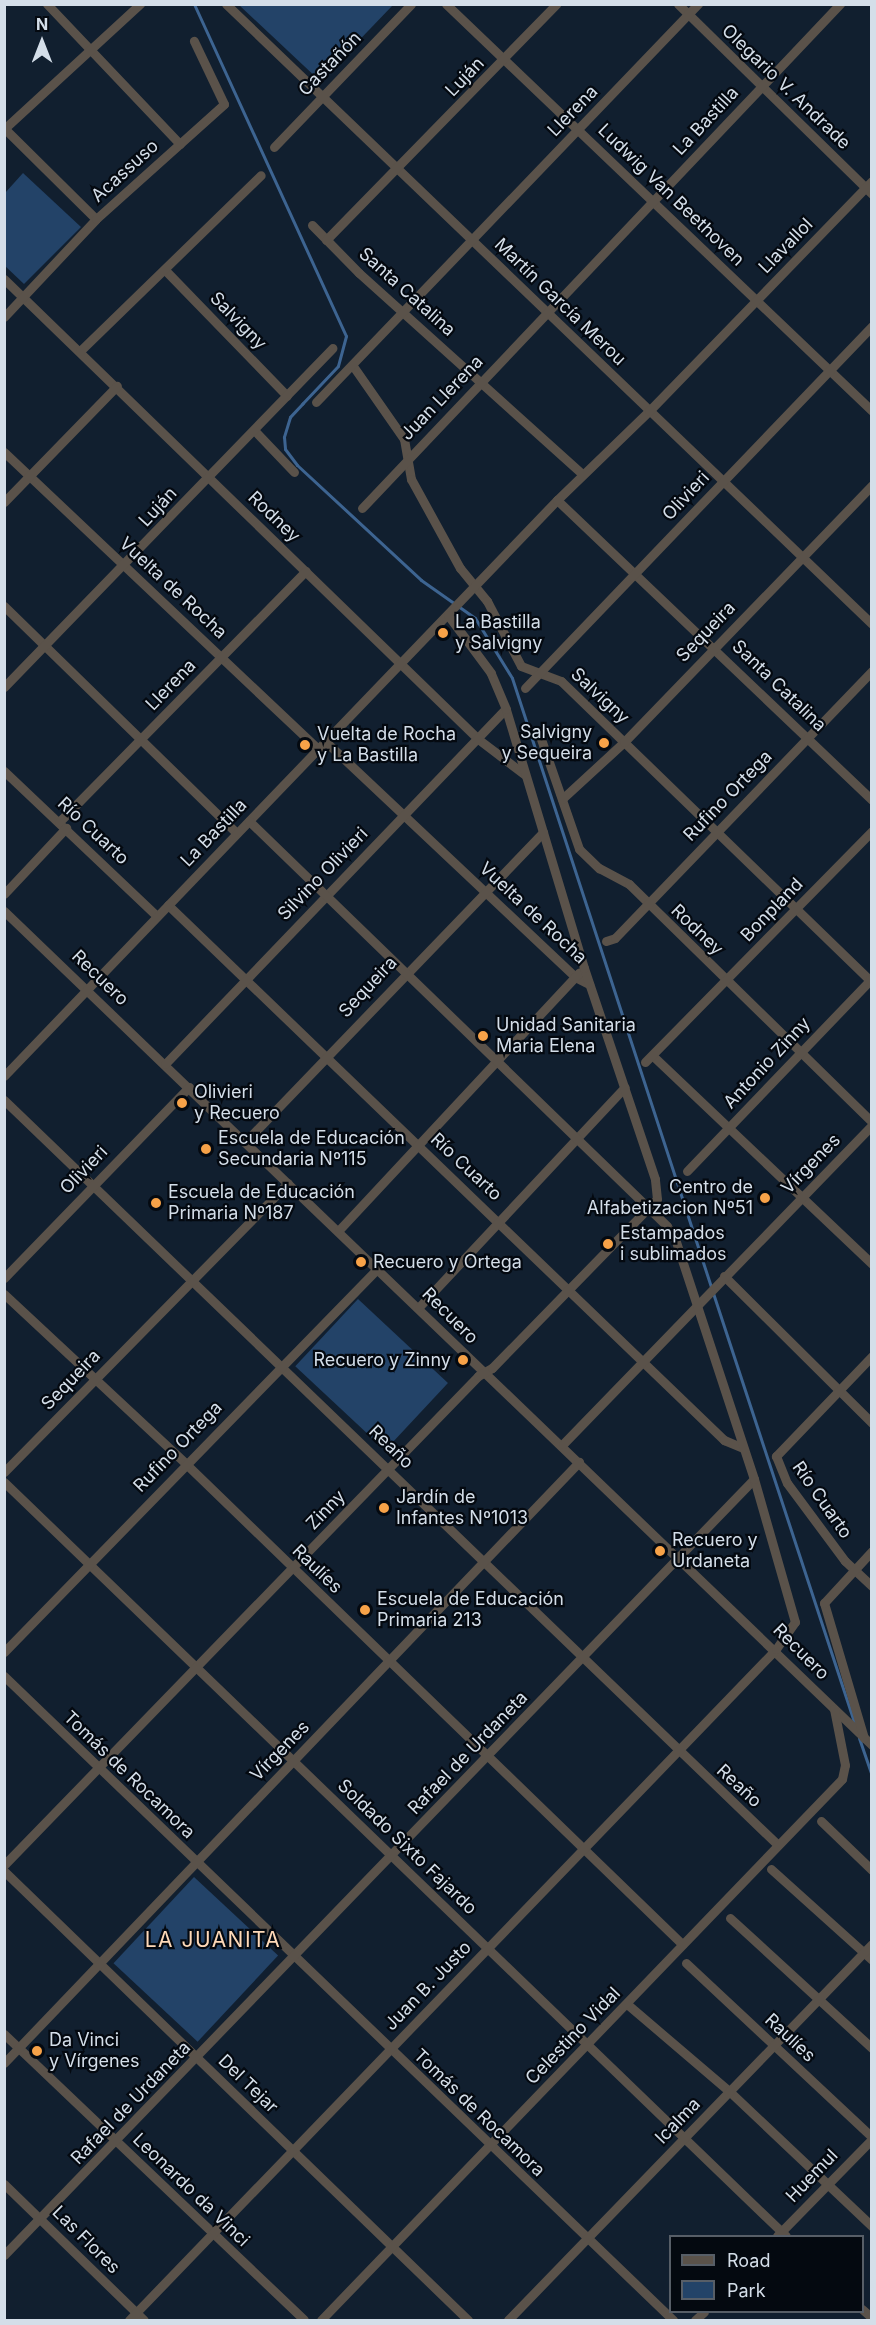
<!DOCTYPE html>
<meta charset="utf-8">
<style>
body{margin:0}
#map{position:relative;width:876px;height:2325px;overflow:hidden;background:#111f2f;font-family:Inter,sans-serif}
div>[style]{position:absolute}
.green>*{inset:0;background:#234368;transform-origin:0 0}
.stream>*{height:3px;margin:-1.5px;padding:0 1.5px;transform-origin:1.5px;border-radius:1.5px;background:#3d6491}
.minor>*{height:9px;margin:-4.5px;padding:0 4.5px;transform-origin:4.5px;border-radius:4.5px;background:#5a524a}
.dots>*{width:16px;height:16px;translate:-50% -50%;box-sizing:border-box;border:3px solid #040910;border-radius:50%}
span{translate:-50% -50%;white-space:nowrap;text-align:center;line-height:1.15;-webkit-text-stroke:4.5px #040910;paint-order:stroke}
.street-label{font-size:18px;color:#d4dee9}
.poi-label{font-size:18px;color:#d4dee9}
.left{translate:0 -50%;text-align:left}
.right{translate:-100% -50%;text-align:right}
.quarter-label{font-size:21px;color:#fed9b8;letter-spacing:1.5px}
.frame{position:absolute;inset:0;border:6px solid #d4dee9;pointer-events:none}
.legend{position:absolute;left:669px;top:2235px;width:195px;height:78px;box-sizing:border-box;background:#040910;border:2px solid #575e67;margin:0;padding:8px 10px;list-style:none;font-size:18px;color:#d4dee9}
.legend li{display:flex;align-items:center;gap:12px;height:30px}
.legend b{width:30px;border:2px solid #575e67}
.north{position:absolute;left:12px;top:12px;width:60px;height:60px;-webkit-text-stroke:4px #040910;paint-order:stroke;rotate:0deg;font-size:16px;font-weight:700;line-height:24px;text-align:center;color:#d4dee9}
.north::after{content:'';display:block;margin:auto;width:21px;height:27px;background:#d4dee9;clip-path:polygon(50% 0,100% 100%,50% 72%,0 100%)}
</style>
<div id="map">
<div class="green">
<div style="clip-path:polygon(239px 5px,393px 5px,320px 81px)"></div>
<div style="clip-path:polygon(23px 173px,81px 227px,24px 284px,4px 265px,5px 193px)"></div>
<div style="left:358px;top:1299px;width:123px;height:92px;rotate:43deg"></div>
<div style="left:194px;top:1877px;width:115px;height:118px;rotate:43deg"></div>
</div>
<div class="stream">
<div style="left:194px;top:4px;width:365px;rotate:65.4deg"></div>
<div style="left:346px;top:336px;width:31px;rotate:105deg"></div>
<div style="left:338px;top:366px;width:52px;rotate:133.5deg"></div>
<div style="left:303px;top:403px;width:19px;rotate:133deg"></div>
<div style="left:290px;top:417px;width:21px;rotate:107deg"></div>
<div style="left:284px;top:437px;width:12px;rotate:85deg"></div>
<div style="left:285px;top:449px;width:20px;rotate:53deg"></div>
<div style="left:297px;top:465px;width:169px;rotate:42.8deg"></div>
<div style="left:421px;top:580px;width:66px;rotate:35.1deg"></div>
<div style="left:475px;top:618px;width:70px;rotate:58.3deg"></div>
<div style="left:512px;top:678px;width:641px;rotate:71.9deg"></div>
<div style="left:713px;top:1293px;width:453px;rotate:71.8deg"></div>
<div style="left:859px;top:1738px;width:40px;rotate:71.1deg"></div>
</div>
<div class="minor">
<div style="left:47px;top:4px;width:193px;rotate:46.5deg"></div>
<div style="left:226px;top:4px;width:895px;rotate:43.82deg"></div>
<div style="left:446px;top:4px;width:589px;rotate:43.69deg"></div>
<div style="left:678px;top:4px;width:272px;rotate:44.4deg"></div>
<div style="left:4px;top:128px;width:129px;rotate:44.7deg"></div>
<div style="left:4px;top:129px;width:185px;rotate:-42.6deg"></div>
<div style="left:274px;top:147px;width:198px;rotate:-46.2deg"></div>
<div style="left:312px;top:225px;width:67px;rotate:45.6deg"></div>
<div style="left:359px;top:273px;width:300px;rotate:42deg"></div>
<div style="left:326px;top:240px;width:330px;rotate:-45.7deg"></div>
<div style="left:165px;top:270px;width:175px;rotate:45.9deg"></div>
<div style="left:4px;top:279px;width:661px;rotate:44.14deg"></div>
<div style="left:478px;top:739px;width:58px;rotate:37.3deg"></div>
<div style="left:4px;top:317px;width:134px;rotate:-46.8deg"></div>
<div style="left:96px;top:219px;width:172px;rotate:-41.9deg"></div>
<div style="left:224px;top:104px;width:70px;rotate:-115.5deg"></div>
<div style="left:80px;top:351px;width:252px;rotate:-44.2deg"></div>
<div style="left:353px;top:366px;width:89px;rotate:55.1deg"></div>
<div style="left:404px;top:439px;width:41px;rotate:80.1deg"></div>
<div style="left:411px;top:479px;width:102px;rotate:61.2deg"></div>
<div style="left:460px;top:568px;width:43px;rotate:50.7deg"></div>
<div style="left:487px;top:601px;width:73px;rotate:62.4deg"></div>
<div style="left:521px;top:666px;width:43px;rotate:20.6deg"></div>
<div style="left:561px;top:681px;width:433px;rotate:44.1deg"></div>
<div style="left:316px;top:402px;width:552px;rotate:-46.18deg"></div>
<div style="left:254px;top:430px;width:58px;rotate:46.4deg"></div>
<div style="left:4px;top:452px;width:432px;rotate:43.4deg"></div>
<div style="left:557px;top:500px;width:435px;rotate:43.6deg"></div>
<div style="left:4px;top:502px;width:162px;rotate:-45.8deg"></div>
<div style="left:362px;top:508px;width:695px;rotate:-46.52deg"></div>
<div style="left:4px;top:606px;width:325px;rotate:44.3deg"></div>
<div style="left:4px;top:687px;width:472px;rotate:-45.9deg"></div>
<div style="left:525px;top:688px;width:501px;rotate:-46.21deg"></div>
<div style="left:541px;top:739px;width:116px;rotate:70.9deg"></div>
<div style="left:579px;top:849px;width:28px;rotate:44deg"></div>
<div style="left:599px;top:868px;width:34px;rotate:28deg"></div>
<div style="left:629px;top:884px;width:340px;rotate:44.4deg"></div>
<div style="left:325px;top:741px;width:344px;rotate:43.3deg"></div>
<div style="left:575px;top:977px;width:16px;rotate:27deg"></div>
<div style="left:4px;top:771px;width:211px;rotate:43.5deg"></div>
<div style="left:562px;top:799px;width:84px;rotate:-42.6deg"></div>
<div style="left:624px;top:742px;width:357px;rotate:-46deg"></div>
<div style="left:59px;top:822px;width:352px;rotate:-45.5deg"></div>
<div style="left:4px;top:894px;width:91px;rotate:-46.8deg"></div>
<div style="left:168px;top:905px;width:772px;rotate:43.9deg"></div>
<div style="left:724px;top:1440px;width:21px;rotate:23deg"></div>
<div style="left:4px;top:911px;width:1204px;rotate:43.86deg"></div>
<div style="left:606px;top:941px;width:9px;rotate:-18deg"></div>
<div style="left:615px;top:938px;width:371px;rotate:-46.1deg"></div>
<div style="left:653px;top:1056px;width:302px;rotate:43.5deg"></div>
<div style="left:645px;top:1062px;width:324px;rotate:-45.5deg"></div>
<div style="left:165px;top:1064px;width:492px;rotate:-46.2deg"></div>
<div style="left:4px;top:1076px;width:798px;rotate:-46.17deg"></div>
<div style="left:557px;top:500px;width:128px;rotate:-44.1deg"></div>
<div style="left:649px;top:411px;width:320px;rotate:-45.9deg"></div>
<div style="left:4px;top:1100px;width:1074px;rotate:43.91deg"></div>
<div style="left:245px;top:1142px;width:430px;rotate:-46.1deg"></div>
<div style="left:687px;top:1171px;width:267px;rotate:-46.2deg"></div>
<div style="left:339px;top:1230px;width:352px;rotate:-47deg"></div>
<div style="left:724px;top:1276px;width:209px;rotate:44.8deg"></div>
<div style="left:4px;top:1278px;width:266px;rotate:-45.9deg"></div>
<div style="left:4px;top:1294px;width:248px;rotate:43deg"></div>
<div style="left:185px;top:1463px;width:692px;rotate:44.06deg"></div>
<div style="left:419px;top:1307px;width:301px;rotate:-46.9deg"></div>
<div style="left:872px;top:1356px;width:139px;rotate:133.8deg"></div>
<div style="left:776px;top:1456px;width:29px;rotate:68deg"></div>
<div style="left:787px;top:1483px;width:97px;rotate:53.4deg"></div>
<div style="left:845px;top:1561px;width:37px;rotate:43deg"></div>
<div style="left:563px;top:1444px;width:444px;rotate:-45.9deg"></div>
<div style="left:4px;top:1472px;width:405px;rotate:-45.5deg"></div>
<div style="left:4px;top:1482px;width:1086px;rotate:43.96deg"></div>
<div style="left:4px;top:1652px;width:536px;rotate:-45.76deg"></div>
<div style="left:4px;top:1676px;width:929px;rotate:43.91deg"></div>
<div style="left:864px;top:1738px;width:141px;rotate:-106.5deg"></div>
<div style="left:824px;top:1603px;width:71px;rotate:-47.3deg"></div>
<div style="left:821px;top:1821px;width:71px;rotate:43.9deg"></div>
<div style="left:4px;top:1865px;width:681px;rotate:-45.89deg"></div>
<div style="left:478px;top:1376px;width:16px;rotate:-30deg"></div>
<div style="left:492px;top:1368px;width:236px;rotate:-45.7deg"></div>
<div style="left:657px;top:1199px;width:20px;rotate:-96deg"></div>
<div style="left:655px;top:1179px;width:223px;rotate:-108.6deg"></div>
<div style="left:584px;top:968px;width:270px;rotate:-106.8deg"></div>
<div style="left:506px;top:709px;width:39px;rotate:-113deg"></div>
<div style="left:491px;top:673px;width:72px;rotate:-126.6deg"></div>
<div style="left:771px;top:1869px;width:136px;rotate:42deg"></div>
<div style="left:4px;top:1871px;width:646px;rotate:44.06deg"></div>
<div style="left:730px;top:1918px;width:193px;rotate:42.5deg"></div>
<div style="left:686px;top:1963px;width:255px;rotate:43.1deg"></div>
<div style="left:627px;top:2004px;width:134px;rotate:40.5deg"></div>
<div style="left:729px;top:2091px;width:197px;rotate:43.4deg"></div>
<div style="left:4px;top:2034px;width:414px;rotate:43.6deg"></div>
<div style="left:4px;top:2063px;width:832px;rotate:-46.27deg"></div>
<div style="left:4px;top:2184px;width:195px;rotate:44.2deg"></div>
<div style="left:777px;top:2236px;width:136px;rotate:-45.6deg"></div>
<div style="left:4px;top:2255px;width:1079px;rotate:-45.98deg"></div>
<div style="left:862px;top:2309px;width:13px;rotate:42deg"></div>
<div style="left:129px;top:2320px;width:932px;rotate:-46.04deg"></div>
<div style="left:776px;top:1649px;width:33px;rotate:-55deg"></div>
<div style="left:795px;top:1622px;width:149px;rotate:-106deg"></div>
<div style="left:754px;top:1479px;width:253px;rotate:-108.2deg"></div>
<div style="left:675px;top:1239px;width:15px;rotate:-122deg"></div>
<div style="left:667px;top:1226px;width:582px;rotate:-135.9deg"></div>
<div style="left:321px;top:2320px;width:751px;rotate:-46.08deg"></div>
<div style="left:842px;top:1779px;width:14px;rotate:-78deg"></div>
<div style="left:845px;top:1765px;width:57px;rotate:-101.1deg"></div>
<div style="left:508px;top:2320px;width:523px;rotate:-45.93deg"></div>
<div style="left:695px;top:2320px;width:12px;rotate:-42deg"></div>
</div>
<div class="dots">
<div style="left:443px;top:633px;background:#f7a248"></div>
<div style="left:604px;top:743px;background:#f7a248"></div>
<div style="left:305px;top:745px;background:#f7a248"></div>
<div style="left:483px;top:1036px;background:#f7a248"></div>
<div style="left:182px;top:1103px;background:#f7a248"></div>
<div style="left:206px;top:1149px;background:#f7a248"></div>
<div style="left:765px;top:1198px;background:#f7a248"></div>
<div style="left:156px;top:1203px;background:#f7a248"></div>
<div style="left:608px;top:1244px;background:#f7a248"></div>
<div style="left:361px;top:1262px;background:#f7a248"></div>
<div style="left:463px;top:1360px;background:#f7a248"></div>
<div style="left:384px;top:1508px;background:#f7a248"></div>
<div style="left:660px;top:1551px;background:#f7a248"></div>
<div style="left:365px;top:1610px;background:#f7a248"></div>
<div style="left:37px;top:2051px;background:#f7a248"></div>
</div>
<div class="street-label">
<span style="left:330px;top:64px;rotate:-46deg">Castañón</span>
<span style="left:465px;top:77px;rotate:-46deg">Luján</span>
<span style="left:786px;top:87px;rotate:44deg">Olegario V. Andrade</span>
<span style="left:573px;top:111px;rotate:-46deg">Llerena</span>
<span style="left:706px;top:121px;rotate:-47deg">La Bastilla</span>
<span style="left:125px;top:171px;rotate:-42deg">Acassuso</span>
<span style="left:671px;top:195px;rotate:44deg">Ludwig Van Beethoven</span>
<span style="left:786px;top:246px;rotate:-46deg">Llavallol</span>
<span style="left:407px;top:292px;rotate:42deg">Santa Catalina</span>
<span style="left:560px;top:302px;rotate:44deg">Martín García Merou</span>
<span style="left:238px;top:321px;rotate:46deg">Salvigny</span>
<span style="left:442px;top:398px;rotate:-46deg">Juan Llerena</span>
<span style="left:686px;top:496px;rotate:-47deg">Olivieri</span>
<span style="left:158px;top:507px;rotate:-47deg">Luján</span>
<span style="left:274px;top:517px;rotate:44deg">Rodney</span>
<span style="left:173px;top:588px;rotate:43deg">Vuelta de Rocha</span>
<span style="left:706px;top:632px;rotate:-46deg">Sequeira</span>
<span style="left:171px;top:685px;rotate:-46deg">Llerena</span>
<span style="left:779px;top:686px;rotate:44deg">Santa Catalina</span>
<span style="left:600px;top:696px;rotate:43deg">Salvigny</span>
<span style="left:728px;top:796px;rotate:-46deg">Rufino Ortega</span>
<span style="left:93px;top:831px;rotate:43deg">Río Cuarto</span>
<span style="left:214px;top:833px;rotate:-46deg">La Bastilla</span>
<span style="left:323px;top:874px;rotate:-46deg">Silvino Olivieri</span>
<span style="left:772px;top:910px;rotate:-46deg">Bonpland</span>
<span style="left:533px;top:913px;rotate:43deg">Vuelta de Rocha</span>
<span style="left:697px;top:930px;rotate:44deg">Rodney</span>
<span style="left:100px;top:978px;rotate:44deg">Recuero</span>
<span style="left:368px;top:987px;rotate:-47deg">Sequeira</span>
<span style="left:767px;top:1063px;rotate:-47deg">Antonio Zinny</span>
<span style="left:811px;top:1164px;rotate:-46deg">Vírgenes</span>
<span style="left:466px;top:1167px;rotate:43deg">Río Cuarto</span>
<span style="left:84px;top:1170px;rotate:-46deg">Olivieri</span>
<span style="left:450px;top:1316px;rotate:45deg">Recuero</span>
<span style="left:71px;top:1380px;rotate:-46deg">Sequeira</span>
<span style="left:178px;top:1447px;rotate:-46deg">Rufino Ortega</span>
<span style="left:391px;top:1447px;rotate:44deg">Reaño</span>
<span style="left:822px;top:1500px;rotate:55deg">Río Cuarto</span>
<span style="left:326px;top:1510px;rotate:-46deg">Zinny</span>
<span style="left:317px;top:1569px;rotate:44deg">Raulíes</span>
<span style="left:801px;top:1652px;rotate:45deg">Recuero</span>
<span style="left:280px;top:1751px;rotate:-46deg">Vírgenes</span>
<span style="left:468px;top:1753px;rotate:-46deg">Rafael de Urdaneta</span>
<span style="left:129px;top:1775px;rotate:44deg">Tomás de Rocamora</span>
<span style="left:739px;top:1786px;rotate:43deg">Reaño</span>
<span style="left:407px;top:1847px;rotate:44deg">Soldado Sixto Fajardo</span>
<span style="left:428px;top:1986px;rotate:-46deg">Juan B. Justo</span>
<span style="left:573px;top:2036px;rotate:-46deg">Celestino Vidal</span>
<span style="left:790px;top:2038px;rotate:43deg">Raulíes</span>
<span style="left:248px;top:2084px;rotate:44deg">Del Tejar</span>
<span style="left:131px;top:2103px;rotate:-46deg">Rafael de Urdaneta</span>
<span style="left:479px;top:2113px;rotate:44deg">Tomás de Rocamora</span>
<span style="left:678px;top:2121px;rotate:-46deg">Icalma</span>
<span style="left:812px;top:2176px;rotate:-46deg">Huemul</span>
<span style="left:191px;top:2190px;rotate:44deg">Leonardo da Vinci</span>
<span style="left:86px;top:2240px;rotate:45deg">Las Flores</span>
</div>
<div class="poi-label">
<span class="left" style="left:455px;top:633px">La Bastilla<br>y Salvigny</span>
<span class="right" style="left:592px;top:743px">Salvigny<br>y Sequeira</span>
<span class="left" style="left:317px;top:745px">Vuelta de Rocha<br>y La Bastilla</span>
<span class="left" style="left:496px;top:1036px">Unidad Sanitaria<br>Maria Elena</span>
<span class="left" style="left:194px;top:1103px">Olivieri<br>y Recuero</span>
<span class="left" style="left:218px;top:1149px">Escuela de Educación<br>Secundaria Nº115</span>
<span class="right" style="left:753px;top:1198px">Centro de<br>Alfabetizacion Nº51</span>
<span class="left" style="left:168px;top:1203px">Escuela de Educación<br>Primaria Nº187</span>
<span class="left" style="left:620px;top:1244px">Estampados<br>i sublimados</span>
<span class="left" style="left:373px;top:1262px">Recuero y Ortega</span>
<span class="right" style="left:451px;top:1360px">Recuero y Zinny</span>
<span class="left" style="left:396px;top:1508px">Jardín de<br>Infantes Nº1013</span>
<span class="left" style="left:672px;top:1551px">Recuero y<br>Urdaneta</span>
<span class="left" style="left:377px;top:1610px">Escuela de Educación<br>Primaria 213</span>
<span class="left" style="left:49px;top:2051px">Da Vinci<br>y Vírgenes</span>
</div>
<div class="quarter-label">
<span style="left:213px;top:1940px">LA JUANITA</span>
</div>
<div class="frame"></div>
<ul class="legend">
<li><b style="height:8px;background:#5a524a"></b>Road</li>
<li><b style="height:16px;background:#234368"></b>Park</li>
</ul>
<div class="north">N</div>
</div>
